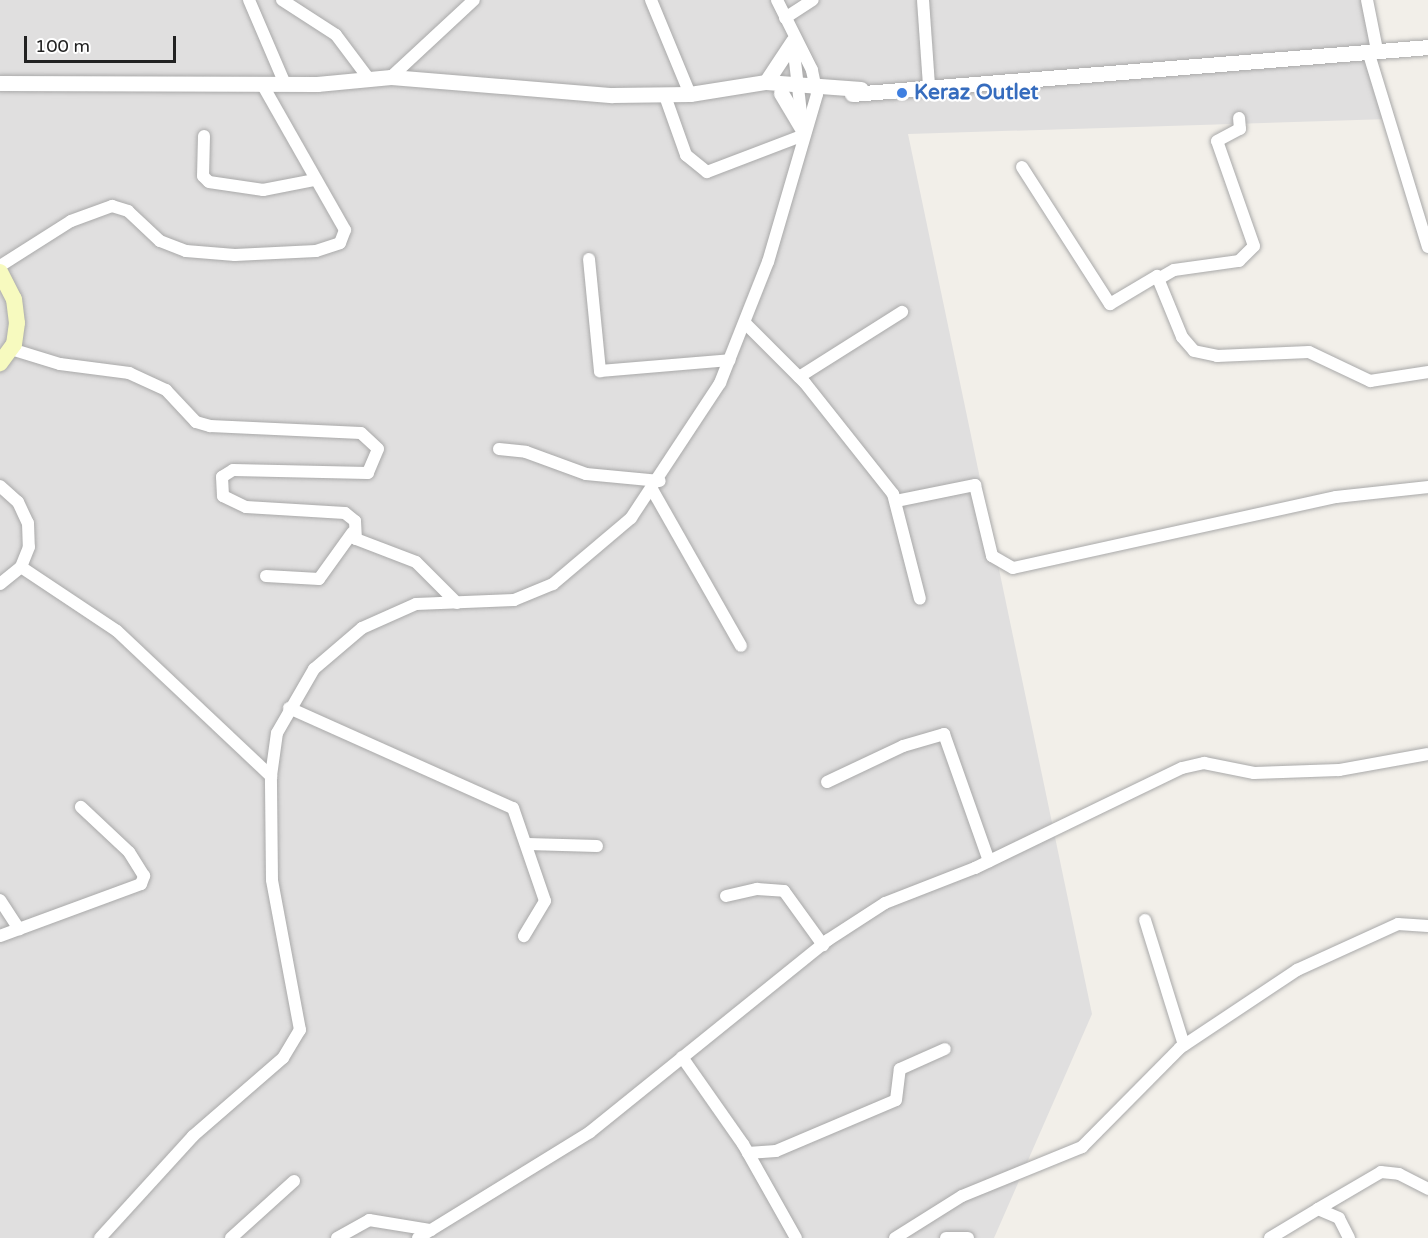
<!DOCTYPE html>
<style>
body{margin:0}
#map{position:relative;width:1428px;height:1238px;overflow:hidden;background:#f2efe9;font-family:"Varela Round",sans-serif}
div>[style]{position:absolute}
.residential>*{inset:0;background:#e0dfdf}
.roads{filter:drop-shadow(0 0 2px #a9a9a9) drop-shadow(0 0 2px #a9a9a9)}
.minor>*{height:12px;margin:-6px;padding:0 6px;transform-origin:6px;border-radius:6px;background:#fff}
.tertiary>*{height:15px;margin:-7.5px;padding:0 7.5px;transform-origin:7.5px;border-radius:7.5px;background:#fff}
.secondary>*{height:16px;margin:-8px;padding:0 8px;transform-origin:8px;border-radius:8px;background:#f7fabf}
.dots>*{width:16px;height:16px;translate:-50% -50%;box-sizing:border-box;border:3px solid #fff;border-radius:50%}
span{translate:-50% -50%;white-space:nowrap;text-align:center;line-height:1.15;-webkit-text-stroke:4.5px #fff;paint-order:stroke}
.shop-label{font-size:21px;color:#366cbe;font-weight:700}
.left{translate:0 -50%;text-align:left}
.scale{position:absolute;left:24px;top:36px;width:152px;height:27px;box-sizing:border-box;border:3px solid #222;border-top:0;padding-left:8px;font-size:18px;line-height:21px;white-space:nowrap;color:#222;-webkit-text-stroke:4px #fff;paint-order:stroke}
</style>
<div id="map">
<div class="residential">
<div style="clip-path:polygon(0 0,1365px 0,1389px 119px,908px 134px,1092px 1014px,994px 1238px,0 1238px)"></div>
</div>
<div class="roads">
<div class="minor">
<div style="left:249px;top:0;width:91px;rotate:66.8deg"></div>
<div style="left:282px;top:0;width:64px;rotate:32.9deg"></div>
<div style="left:336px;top:35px;width:55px;rotate:53.1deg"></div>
<div style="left:651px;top:0;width:102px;rotate:67.5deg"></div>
<div style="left:923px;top:0;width:85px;rotate:86deg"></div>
<div style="left:1367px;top:0;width:51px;rotate:78.7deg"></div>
<div style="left:785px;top:18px;width:33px;rotate:-33deg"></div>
<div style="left:793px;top:44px;width:87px;rotate:83.4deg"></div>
<div style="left:1368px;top:51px;width:205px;rotate:73deg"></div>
<div style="left:391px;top:77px;width:113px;rotate:-42.9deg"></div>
<div style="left:665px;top:96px;width:63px;rotate:70.4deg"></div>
<div style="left:686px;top:155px;width:27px;rotate:39deg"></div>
<div style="left:707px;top:172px;width:104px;rotate:-20.9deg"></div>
<div style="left:204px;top:136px;width:40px;rotate:91.4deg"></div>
<div style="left:203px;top:176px;width:8px;rotate:45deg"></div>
<div style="left:209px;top:182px;width:55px;rotate:8.4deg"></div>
<div style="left:263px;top:190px;width:53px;rotate:-10.9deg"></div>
<div style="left:1022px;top:167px;width:163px;rotate:57.3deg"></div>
<div style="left:1110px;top:304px;width:55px;rotate:-30.8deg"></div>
<div style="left:1157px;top:276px;width:66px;rotate:67.7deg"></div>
<div style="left:1182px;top:337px;width:18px;rotate:49deg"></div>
<div style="left:1194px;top:351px;width:24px;rotate:12deg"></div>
<div style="left:1217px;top:356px;width:92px;rotate:-2.5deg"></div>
<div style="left:1309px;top:352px;width:68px;rotate:25.4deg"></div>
<div style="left:1370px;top:381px;width:59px;rotate:-8.8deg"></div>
<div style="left:589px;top:259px;width:113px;rotate:84.4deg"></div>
<div style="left:600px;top:371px;width:130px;rotate:-4.8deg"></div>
<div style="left:0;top:266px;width:84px;rotate:-32.4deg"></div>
<div style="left:71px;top:221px;width:44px;rotate:-20.1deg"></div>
<div style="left:112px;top:206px;width:17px;rotate:17deg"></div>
<div style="left:128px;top:211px;width:44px;rotate:43.2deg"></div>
<div style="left:160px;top:241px;width:28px;rotate:21deg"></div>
<div style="left:186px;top:251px;width:49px;rotate:4.7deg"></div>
<div style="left:235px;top:255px;width:81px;rotate:-2.8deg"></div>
<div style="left:316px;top:251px;width:25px;rotate:-18deg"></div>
<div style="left:340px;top:243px;width:14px;rotate:-69deg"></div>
<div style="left:345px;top:230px;width:168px;rotate:-119.6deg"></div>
<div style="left:1160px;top:278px;width:16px;rotate:-30deg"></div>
<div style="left:1174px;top:270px;width:66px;rotate:-7.9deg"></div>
<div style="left:1239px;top:261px;width:21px;rotate:-45deg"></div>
<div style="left:1254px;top:246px;width:111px;rotate:-109.4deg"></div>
<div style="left:1217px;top:141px;width:26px;rotate:-28deg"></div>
<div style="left:1240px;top:129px;width:11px;rotate:-95deg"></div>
<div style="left:746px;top:324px;width:83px;rotate:45deg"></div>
<div style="left:805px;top:383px;width:142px;rotate:51.6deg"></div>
<div style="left:893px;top:494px;width:108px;rotate:75.6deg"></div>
<div style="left:11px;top:349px;width:51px;rotate:17deg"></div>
<div style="left:60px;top:364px;width:70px;rotate:7.4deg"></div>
<div style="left:129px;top:373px;width:41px;rotate:24.7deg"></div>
<div style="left:166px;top:390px;width:44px;rotate:46.8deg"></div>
<div style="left:196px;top:422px;width:15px;rotate:16deg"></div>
<div style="left:210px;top:426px;width:151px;rotate:2.7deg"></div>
<div style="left:361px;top:433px;width:23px;rotate:43deg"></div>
<div style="left:378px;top:449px;width:26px;rotate:113deg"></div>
<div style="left:368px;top:473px;width:135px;rotate:-178.7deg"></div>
<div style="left:233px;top:470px;width:13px;rotate:148deg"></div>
<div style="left:222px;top:477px;width:19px;rotate:87deg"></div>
<div style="left:223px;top:496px;width:25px;rotate:26deg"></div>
<div style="left:246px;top:507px;width:99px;rotate:3.5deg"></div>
<div style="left:345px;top:513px;width:13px;rotate:39deg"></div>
<div style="left:355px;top:521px;width:18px;rotate:87deg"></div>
<div style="left:356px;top:539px;width:64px;rotate:21deg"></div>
<div style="left:416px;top:562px;width:58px;rotate:45deg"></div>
<div style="left:799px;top:377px;width:122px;rotate:-32.3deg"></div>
<div style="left:499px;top:449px;width:27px;rotate:6deg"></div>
<div style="left:526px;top:452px;width:64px;rotate:20.1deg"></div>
<div style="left:586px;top:474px;width:74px;rotate:5.4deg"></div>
<div style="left:0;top:486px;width:24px;rotate:42deg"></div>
<div style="left:18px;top:502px;width:23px;rotate:65deg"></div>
<div style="left:28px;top:523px;width:24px;rotate:88deg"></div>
<div style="left:29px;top:547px;width:22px;rotate:112deg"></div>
<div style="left:21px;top:567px;width:115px;rotate:33.7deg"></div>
<div style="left:117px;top:631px;width:212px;rotate:43.3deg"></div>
<div style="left:653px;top:491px;width:178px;rotate:60.4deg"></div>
<div style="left:896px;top:501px;width:81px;rotate:-11.4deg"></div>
<div style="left:975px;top:485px;width:73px;rotate:76.5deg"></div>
<div style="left:992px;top:556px;width:24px;rotate:30deg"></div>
<div style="left:1013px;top:568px;width:331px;rotate:-12.4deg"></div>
<div style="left:1336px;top:497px;width:93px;rotate:-6.2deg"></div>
<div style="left:266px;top:576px;width:53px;rotate:3.2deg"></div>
<div style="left:319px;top:579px;width:57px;rotate:-54.3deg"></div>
<div style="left:0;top:584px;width:27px;rotate:-39deg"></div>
<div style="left:289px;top:708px;width:245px;rotate:24.1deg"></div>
<div style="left:513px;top:808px;width:98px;rotate:71deg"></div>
<div style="left:545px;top:901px;width:41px;rotate:121deg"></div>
<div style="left:827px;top:782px;width:84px;rotate:-25.3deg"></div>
<div style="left:903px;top:746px;width:43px;rotate:-16.3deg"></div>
<div style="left:944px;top:734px;width:135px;rotate:70.5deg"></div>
<div style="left:528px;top:844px;width:69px;rotate:1.7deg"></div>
<div style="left:726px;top:896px;width:32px;rotate:-13deg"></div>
<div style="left:757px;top:889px;width:27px;rotate:4deg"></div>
<div style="left:784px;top:891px;width:67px;rotate:54.2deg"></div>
<div style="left:0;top:900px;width:35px;rotate:57deg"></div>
<div style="left:1145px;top:920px;width:131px;rotate:72.7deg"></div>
<div style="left:0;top:936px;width:150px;rotate:-20.2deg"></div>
<div style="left:141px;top:884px;width:9px;rotate:-69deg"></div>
<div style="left:144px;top:876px;width:28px;rotate:-122deg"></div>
<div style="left:129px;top:852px;width:66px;rotate:-136.8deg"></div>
<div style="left:682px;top:1057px;width:106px;rotate:55deg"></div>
<div style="left:743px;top:1144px;width:108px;rotate:60.6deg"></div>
<div style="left:748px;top:1153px;width:28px;rotate:-4deg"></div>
<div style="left:776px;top:1151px;width:130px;rotate:-23deg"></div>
<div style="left:896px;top:1100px;width:31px;rotate:-83deg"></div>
<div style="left:900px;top:1069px;width:49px;rotate:-24deg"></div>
<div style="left:100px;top:1238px;width:138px;rotate:-47.6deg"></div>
<div style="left:193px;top:1136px;width:119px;rotate:-40.9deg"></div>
<div style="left:283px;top:1058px;width:33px;rotate:-59deg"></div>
<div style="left:300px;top:1030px;width:153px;rotate:-100.6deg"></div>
<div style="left:272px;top:880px;width:104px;rotate:-90.6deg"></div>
<div style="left:271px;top:776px;width:43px;rotate:-82.1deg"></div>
<div style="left:277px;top:733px;width:74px;rotate:-60deg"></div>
<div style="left:314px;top:669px;width:63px;rotate:-40.5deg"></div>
<div style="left:362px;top:628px;width:59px;rotate:-24deg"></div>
<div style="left:416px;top:604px;width:98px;rotate:-2.3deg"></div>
<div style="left:514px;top:600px;width:42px;rotate:-22.3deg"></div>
<div style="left:553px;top:584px;width:102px;rotate:-40.2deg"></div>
<div style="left:631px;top:518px;width:162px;rotate:-56.6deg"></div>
<div style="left:720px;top:383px;width:130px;rotate:-68.4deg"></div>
<div style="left:768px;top:262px;width:175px;rotate:-73.7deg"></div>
<div style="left:817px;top:94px;width:25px;rotate:-102deg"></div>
<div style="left:812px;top:70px;width:78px;rotate:-116.6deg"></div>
<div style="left:231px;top:1238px;width:85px;rotate:-42.1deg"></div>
<div style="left:337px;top:1238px;width:37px;rotate:-29deg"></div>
<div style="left:369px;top:1220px;width:63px;rotate:9.2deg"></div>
<div style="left:418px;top:1238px;width:202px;rotate:-31.6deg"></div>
<div style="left:590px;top:1132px;width:306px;rotate:-38.9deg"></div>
<div style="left:828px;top:940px;width:68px;rotate:-33deg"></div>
<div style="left:885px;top:903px;width:97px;rotate:-21.3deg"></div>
<div style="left:975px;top:868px;width:230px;rotate:-25.8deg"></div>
<div style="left:1182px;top:768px;width:23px;rotate:-13deg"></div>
<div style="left:1204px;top:763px;width:51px;rotate:11.3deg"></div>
<div style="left:1254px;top:773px;width:85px;rotate:-2deg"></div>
<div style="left:1339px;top:770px;width:90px;rotate:-10.2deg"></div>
<div style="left:895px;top:1238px;width:79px;rotate:-32.1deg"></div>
<div style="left:962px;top:1196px;width:130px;rotate:-22.2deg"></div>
<div style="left:1082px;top:1147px;width:139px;rotate:-45.3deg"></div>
<div style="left:1180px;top:1048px;width:141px;rotate:-33.7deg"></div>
<div style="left:1297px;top:970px;width:111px;rotate:-24.5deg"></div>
<div style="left:1398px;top:924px;width:30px;rotate:4deg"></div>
<div style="left:946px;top:1238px;width:22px"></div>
<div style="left:1270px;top:1238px;width:56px;rotate:-31.1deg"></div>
<div style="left:1349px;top:1238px;width:22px;rotate:-117deg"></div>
<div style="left:1339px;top:1218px;width:23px;rotate:-157deg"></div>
<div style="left:1318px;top:1209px;width:73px;rotate:-30.4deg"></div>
<div style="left:1381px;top:1172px;width:18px;rotate:6deg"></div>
<div style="left:1399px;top:1174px;width:33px;rotate:27deg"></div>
</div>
<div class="tertiary">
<div style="left:766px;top:82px;width:49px;rotate:-56.6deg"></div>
<div style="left:0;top:83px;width:317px;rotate:0.2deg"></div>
<div style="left:317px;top:84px;width:74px;rotate:-5.4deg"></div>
<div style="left:391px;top:77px;width:222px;rotate:4.7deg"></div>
<div style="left:612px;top:95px;width:78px;rotate:-0.7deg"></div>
<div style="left:690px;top:94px;width:77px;rotate:-9deg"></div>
<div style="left:766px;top:82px;width:95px;rotate:4.2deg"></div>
<div style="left:781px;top:93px;width:43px;rotate:59.3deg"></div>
<div style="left:852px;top:94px;width:578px;rotate:-4.66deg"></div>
</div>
<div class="secondary">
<div style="left:0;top:272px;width:30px;rotate:63deg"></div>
<div style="left:14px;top:299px;width:24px;rotate:83deg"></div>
<div style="left:17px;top:323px;width:21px;rotate:98deg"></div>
<div style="left:14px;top:344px;width:24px;rotate:126deg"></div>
</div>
</div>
<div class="dots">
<div style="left:902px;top:93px;background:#3f7fe0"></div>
</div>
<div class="shop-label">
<span class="left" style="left:914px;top:93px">Keraz Outlet</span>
</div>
<div class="scale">100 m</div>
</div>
